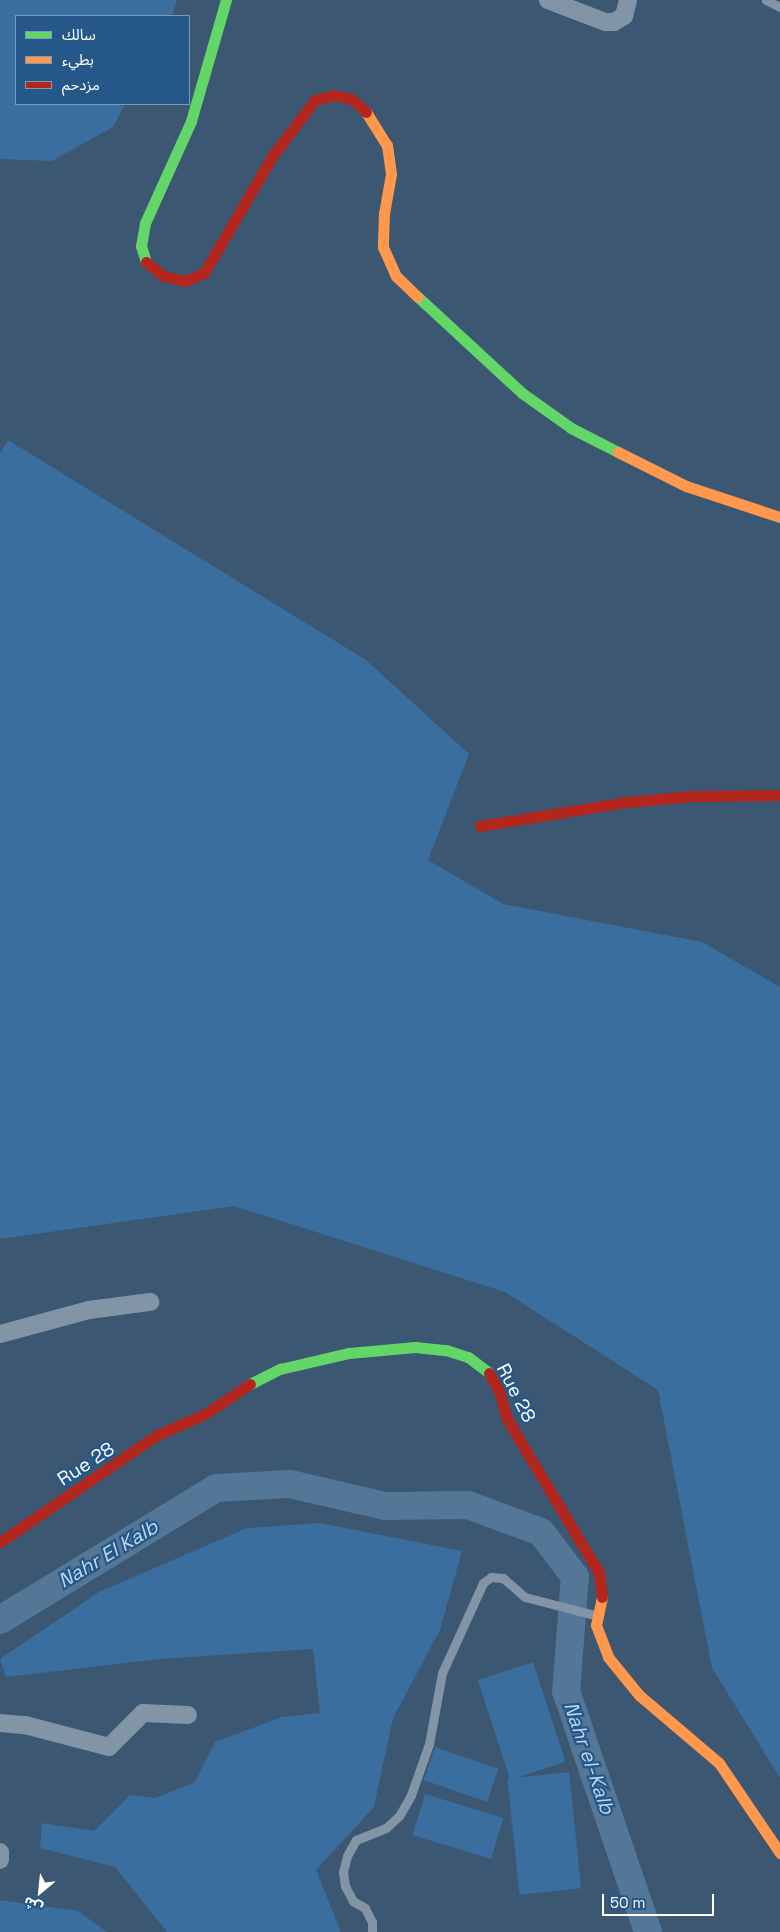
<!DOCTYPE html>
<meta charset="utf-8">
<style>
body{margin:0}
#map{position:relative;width:780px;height:1932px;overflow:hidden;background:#3b5772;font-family:"Space Grotesk","Noto Sans Arabic",sans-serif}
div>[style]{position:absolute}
.green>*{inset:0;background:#3a6e9e;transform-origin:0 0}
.river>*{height:28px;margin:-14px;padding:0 14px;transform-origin:14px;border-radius:14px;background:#547797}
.lane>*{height:9px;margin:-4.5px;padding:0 4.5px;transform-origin:4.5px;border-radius:4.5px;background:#8295a7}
.street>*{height:18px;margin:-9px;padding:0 9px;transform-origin:9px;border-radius:9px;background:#8295a7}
.fast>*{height:11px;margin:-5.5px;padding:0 5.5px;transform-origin:5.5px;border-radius:5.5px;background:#63d668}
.slow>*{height:11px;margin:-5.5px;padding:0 5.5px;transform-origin:5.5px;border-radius:5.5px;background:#ff974d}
.jam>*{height:11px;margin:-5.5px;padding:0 5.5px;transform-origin:5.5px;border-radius:5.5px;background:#b3261e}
span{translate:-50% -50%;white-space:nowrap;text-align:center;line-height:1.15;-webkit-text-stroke:4.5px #255888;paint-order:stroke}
.street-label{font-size:19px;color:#fff}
.water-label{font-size:20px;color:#bdd8f0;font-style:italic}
.legend{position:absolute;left:15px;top:15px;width:175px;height:90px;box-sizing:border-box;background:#255888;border:1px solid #7c9bb8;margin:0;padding:6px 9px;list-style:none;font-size:15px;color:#fff}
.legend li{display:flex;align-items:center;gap:10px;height:25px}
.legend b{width:25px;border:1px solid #7c9bb8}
.north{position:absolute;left:15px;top:1867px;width:50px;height:50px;-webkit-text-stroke:4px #255888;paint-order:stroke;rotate:208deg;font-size:14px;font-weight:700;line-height:20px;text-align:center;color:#fff}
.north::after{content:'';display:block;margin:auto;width:18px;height:22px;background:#fff;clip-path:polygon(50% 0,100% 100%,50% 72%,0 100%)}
.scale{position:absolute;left:602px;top:1894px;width:112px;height:22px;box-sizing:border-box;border:2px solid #fff;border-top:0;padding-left:6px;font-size:15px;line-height:18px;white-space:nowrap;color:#fff;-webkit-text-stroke:4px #255888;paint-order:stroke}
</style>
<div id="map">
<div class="green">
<div style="clip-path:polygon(0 0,177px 0,172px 16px,16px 16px,16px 104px,125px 104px,113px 127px,52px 161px,0 159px)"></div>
<div style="clip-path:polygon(8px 440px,366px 660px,469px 754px,428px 860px,503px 904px,702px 942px,780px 987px,780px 1778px,712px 1668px,658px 1390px,505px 1292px,234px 1206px,0 1239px,0 453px)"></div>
<div style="clip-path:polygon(320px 1523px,462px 1551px,440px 1630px,393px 1718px,374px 1807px,316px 1870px,341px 1932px,167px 1932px,115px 1867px,40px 1848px,42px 1823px,94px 1831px,130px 1795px,155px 1798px,194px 1783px,215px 1742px,282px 1717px,320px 1713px,313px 1649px,160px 1659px,6px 1677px,0 1659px,99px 1592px,247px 1528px)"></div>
<div style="left:533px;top:1662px;width:105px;height:58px;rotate:72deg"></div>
<div style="left:435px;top:1747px;width:67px;height:35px;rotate:19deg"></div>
<div style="left:569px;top:1772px;width:117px;height:62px;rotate:84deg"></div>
<div style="left:425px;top:1794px;width:82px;height:43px;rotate:17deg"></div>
<div style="clip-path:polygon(0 1900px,78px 1911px,107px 1932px,0 1932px)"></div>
</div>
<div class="river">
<div style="left:0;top:1620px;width:253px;rotate:-31.4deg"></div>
<div style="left:216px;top:1488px;width:74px;rotate:-3.1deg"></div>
<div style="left:290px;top:1484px;width:98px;rotate:13deg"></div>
<div style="left:385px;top:1506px;width:83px;rotate:-0.7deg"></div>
<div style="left:468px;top:1505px;width:78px;rotate:20.3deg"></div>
<div style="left:541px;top:1532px;width:56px;rotate:52.9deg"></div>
<div style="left:575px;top:1577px;width:114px;rotate:94.5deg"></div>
<div style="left:566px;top:1691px;width:255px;rotate:71.2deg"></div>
</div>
<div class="lane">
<div style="left:766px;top:0;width:16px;rotate:27deg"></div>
<div style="left:372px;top:1932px;width:10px;rotate:-90deg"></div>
<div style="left:372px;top:1922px;width:16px;rotate:-117deg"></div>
<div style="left:365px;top:1908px;width:14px;rotate:-150deg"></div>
<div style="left:353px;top:1901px;width:17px;rotate:-118deg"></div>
<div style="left:345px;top:1886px;width:14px;rotate:-98deg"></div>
<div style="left:343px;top:1872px;width:16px;rotate:-76deg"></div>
<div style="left:347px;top:1856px;width:18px;rotate:-61deg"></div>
<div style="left:356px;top:1840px;width:32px;rotate:-22deg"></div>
<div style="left:386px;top:1828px;width:18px;rotate:-43deg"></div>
<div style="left:399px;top:1816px;width:24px;rotate:-60deg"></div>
<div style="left:411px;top:1795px;width:54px;rotate:-70.6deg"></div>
<div style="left:429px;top:1744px;width:72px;rotate:-79.6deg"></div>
<div style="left:442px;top:1673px;width:99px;rotate:-65.5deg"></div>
<div style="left:483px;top:1583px;width:10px;rotate:-37deg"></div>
<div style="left:491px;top:1577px;width:12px;rotate:5deg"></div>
<div style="left:503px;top:1578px;width:29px;rotate:41deg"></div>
<div style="left:525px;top:1597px;width:75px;rotate:14.6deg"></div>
</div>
<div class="street">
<div style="left:548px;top:0;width:61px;rotate:21.1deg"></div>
<div style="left:605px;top:22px;width:9px"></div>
<div style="left:614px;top:22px;width:12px;rotate:-31deg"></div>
<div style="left:624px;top:16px;width:16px;rotate:-76deg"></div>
<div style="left:0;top:1334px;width:92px;rotate:-15.1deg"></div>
<div style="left:89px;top:1310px;width:62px;rotate:-7.5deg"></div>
<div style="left:0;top:1723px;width:25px;rotate:5deg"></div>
<div style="left:25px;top:1725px;width:87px;rotate:14.7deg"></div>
<div style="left:109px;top:1747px;width:48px;rotate:-45deg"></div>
<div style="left:143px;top:1713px;width:45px;rotate:2.5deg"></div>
<div style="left:0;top:1852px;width:8px;rotate:90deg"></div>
</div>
<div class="fast">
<div style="left:146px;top:262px;width:17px;rotate:-107deg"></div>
<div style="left:141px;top:246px;width:23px;rotate:-80deg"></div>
<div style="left:145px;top:223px;width:112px;rotate:-65.7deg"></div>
<div style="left:191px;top:121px;width:126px;rotate:-73.9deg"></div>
<div style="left:418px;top:297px;width:142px;rotate:42.7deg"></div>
<div style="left:522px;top:393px;width:60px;rotate:35.5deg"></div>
<div style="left:571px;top:428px;width:53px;rotate:27.1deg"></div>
<div style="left:250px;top:1384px;width:34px;rotate:-27deg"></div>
<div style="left:280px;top:1369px;width:71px;rotate:-13.1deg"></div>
<div style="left:349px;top:1353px;width:66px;rotate:-5.2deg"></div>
<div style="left:415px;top:1347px;width:31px;rotate:6deg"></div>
<div style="left:446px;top:1350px;width:23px;rotate:18deg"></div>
<div style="left:468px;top:1357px;width:26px;rotate:37deg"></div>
</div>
<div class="slow">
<div style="left:366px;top:112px;width:39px;rotate:58deg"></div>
<div style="left:387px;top:145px;width:29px;rotate:82deg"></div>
<div style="left:391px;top:174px;width:40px;rotate:100deg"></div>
<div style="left:384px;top:213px;width:34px;rotate:92deg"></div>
<div style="left:383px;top:247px;width:32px;rotate:66deg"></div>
<div style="left:396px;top:276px;width:30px;rotate:44deg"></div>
<div style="left:618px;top:452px;width:76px;rotate:26.6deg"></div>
<div style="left:686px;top:486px;width:99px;rotate:18.3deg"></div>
<div style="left:602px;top:1597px;width:29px;rotate:102deg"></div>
<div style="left:596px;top:1625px;width:34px;rotate:69deg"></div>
<div style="left:608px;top:1657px;width:49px;rotate:50.8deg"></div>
<div style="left:639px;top:1695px;width:105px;rotate:40.4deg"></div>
<div style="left:719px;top:1763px;width:109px;rotate:55.9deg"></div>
</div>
<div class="jam">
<div style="left:146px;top:262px;width:22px;rotate:39deg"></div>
<div style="left:163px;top:276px;width:23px;rotate:13deg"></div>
<div style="left:185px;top:281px;width:21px;rotate:-23deg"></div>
<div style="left:204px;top:273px;width:137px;rotate:-59.7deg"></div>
<div style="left:273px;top:155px;width:69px;rotate:-52.6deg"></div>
<div style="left:315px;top:100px;width:20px;rotate:-15deg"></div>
<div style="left:334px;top:95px;width:18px;rotate:13deg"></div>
<div style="left:352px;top:99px;width:19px;rotate:43deg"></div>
<div style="left:480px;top:826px;width:149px;rotate:-9.3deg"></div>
<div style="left:627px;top:802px;width:65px;rotate:-5.3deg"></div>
<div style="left:692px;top:796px;width:88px;rotate:-0.7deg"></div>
<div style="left:489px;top:1373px;width:21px;rotate:61deg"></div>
<div style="left:499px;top:1391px;width:29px;rotate:74deg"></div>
<div style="left:507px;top:1419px;width:179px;rotate:59.1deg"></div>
<div style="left:599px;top:1573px;width:24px;rotate:83deg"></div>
<div style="left:0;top:1542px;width:190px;rotate:-34.3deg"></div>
<div style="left:157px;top:1435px;width:52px;rotate:-23.6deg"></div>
<div style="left:205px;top:1414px;width:54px;rotate:-33.7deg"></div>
</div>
<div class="street-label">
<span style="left:516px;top:1393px;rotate:63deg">Rue 28</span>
<span style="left:86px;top:1464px;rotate:-33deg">Rue 28</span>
</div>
<div class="water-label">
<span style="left:108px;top:1554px;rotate:-31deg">Nahr El Kalb</span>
<span style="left:589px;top:1758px;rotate:71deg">Nahr el-Kalb</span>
</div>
<ul class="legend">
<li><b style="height:6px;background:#63d668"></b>سالك</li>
<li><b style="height:6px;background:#ff974d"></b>بطيء</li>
<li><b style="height:6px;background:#b3261e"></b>مزدحم</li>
</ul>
<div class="north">ش</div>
<div class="scale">50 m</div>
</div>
